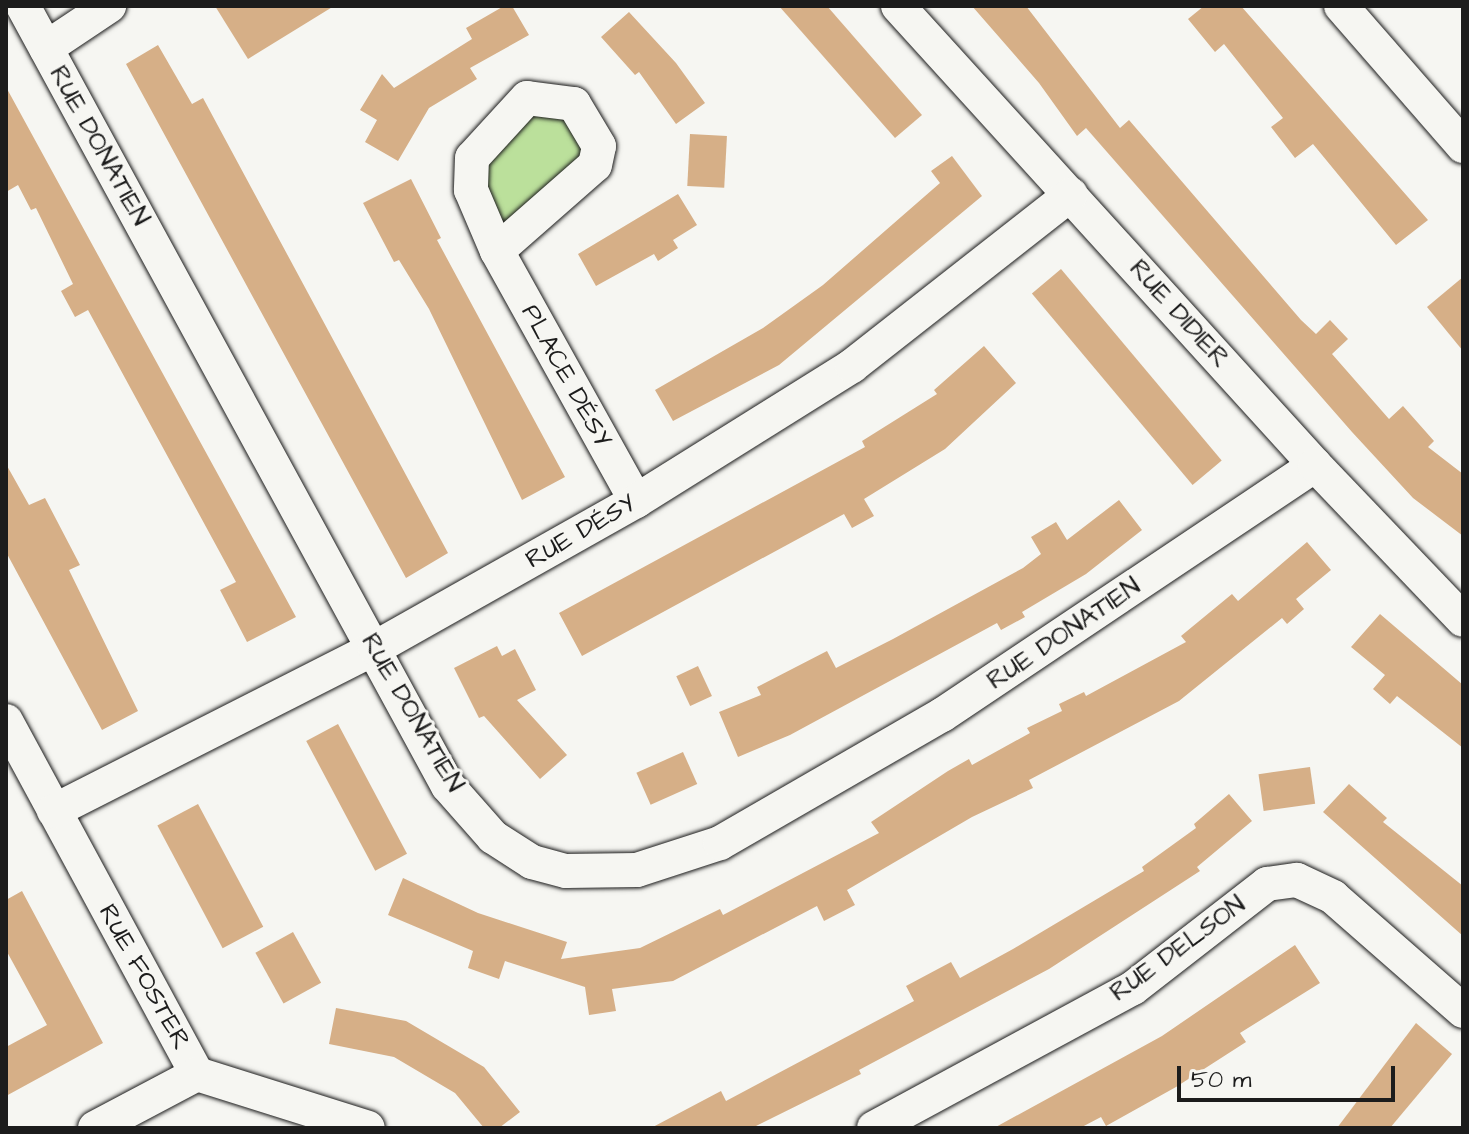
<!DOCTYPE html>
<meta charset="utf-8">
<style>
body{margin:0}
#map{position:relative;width:1469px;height:1134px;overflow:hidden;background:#f6f6f2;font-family:"Architects Daughter",sans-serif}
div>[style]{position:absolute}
.green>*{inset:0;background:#bbe09b}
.building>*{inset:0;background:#d6af87;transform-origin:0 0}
.roads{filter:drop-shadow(0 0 2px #1c1c1c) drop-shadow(0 0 2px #1c1c1c)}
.minor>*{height:34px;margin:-17px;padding:0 17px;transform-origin:17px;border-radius:17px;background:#f6f6f2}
span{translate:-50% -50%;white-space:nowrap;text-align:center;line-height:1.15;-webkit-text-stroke:6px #f6f6f2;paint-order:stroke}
.street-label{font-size:26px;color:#1c1c1c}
.frame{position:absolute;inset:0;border:8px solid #1c1c1c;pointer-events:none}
.scale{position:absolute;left:1177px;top:1066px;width:218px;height:36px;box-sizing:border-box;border:4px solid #1c1c1c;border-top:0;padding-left:10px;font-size:24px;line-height:28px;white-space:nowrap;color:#1c1c1c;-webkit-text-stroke:6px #f6f6f2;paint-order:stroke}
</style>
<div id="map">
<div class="green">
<div style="clip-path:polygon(527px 98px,574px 104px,599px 146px,497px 251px,472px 158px)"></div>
</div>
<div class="building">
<div style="clip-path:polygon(215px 6px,334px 6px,248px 59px)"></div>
<div style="clip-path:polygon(504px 6px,512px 6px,529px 35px,470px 68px,477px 79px,429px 108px,398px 161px,365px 142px,377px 120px,360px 110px,382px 74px,394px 88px,472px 39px,466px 28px)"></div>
<div style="clip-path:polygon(779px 6px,827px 6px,922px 115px,895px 138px)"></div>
<div style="clip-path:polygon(972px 6px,1026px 6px,1120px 128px,1129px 120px,1301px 320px,1316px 334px,1330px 320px,1348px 339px,1332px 354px,1389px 419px,1403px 406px,1434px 441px,1428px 447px,1463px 474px,1463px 536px,1413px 498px,1352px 432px,1086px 128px,1077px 136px,1039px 83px)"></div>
<div style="clip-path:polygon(1204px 6px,1241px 6px,1428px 220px,1396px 245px,1313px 144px,1295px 158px,1271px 127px,1283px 118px,1224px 44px,1215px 52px,1188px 19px)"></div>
<div style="clip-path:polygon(629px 12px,676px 63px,705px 103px,676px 124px,639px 72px,635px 75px,601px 37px)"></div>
<div style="clip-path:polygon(158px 45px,192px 104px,203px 98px,448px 553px,406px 578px,126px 64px)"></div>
<div style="clip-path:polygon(6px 87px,296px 617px,247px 642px,220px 590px,236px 582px,88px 310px,75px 317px,61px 291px,73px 284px,36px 208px,31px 210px,18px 185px,6px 192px)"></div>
<div style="left:690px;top:134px;width:37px;height:52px;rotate:3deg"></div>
<div style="clip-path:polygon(952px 156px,982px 196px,779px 365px,673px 421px,655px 390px,763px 328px,823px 285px,940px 183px,931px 171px)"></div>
<div style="clip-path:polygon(411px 179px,441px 238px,437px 240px,565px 477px,522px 500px,429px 309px,399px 260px,394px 262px,363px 203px)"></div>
<div style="clip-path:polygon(678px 194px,697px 225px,673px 240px,678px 248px,658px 261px,654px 254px,596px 286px,578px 254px)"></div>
<div style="left:1061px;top:269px;width:250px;height:38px;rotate:50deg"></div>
<div style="clip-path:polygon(1463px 277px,1463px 351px,1427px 307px)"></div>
<div style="clip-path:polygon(984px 346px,1016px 383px,945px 449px,864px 499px,874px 516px,852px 528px,844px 514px,582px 656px,559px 613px,865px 447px,862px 441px,937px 394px,934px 390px)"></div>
<div style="clip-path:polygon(6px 464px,29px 505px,45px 498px,80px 565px,69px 570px,138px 711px,102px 730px,6px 552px)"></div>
<div style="clip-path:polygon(1119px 500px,1142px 530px,1086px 574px,1022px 612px,1025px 617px,1001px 630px,997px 623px,790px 735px,738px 757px,719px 712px,761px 695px,757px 687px,827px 651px,836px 668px,893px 639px,1023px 568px,1041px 554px,1031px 537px,1056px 522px,1067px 540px)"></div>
<div style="clip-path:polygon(1307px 542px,1331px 570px,1296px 599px,1304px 609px,1287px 624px,1282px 618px,1179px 701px,1029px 780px,1033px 788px,972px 817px,847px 890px,855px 905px,824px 921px,817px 906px,673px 981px,612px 989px,616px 1011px,589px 1015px,585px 987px,505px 961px,499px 979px,468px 968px,473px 951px,388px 915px,403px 878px,478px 913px,567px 942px,561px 959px,640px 948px,720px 909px,723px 915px,879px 833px,871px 822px,948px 771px,969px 759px,972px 765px,1030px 733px,1027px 728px,1062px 711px,1059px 704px,1084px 692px,1086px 696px,1186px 642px,1181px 636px,1232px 594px,1238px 601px)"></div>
<div style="clip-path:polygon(1380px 614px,1463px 685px,1463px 748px,1397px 696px,1390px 704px,1373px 689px,1385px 675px,1351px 647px)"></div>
<div style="clip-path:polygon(497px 646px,502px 656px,515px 649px,536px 690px,517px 700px,567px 755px,540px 779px,484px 716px,479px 718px,454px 668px)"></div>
<div style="left:698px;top:666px;width:33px;height:24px;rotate:65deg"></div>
<div style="left:338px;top:724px;width:147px;height:36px;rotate:62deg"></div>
<div style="left:683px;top:752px;width:35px;height:51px;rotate:66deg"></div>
<div style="left:1310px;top:767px;width:37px;height:52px;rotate:82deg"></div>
<div style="clip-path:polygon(1349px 784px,1387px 818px,1383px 822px,1463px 886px,1463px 936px,1323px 812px)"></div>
<div style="clip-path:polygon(1229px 794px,1252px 821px,1197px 867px,1200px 871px,1049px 969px,859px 1070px,861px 1074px,752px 1128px,651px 1128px,721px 1091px,726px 1101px,914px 1001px,906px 986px,951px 962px,960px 978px,1013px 949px,1144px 871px,1142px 867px,1196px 828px,1194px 824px)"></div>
<div style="left:198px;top:804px;width:139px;height:46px;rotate:62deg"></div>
<div style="clip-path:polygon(22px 891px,103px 1043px,6px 1096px,6px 1047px,47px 1025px,6px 950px,6px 900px)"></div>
<div style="left:293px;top:932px;width:58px;height:43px;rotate:61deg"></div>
<div style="clip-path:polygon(1295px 945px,1320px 983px,1240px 1033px,1246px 1042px,1176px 1087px,1106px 1126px,1101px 1117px,1080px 1128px,994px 1128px,1162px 1036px)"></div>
<div style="clip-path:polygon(336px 1008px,406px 1021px,484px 1067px,520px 1112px,499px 1128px,484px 1128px,455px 1093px,394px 1057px,329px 1044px)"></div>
<div style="clip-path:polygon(1416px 1023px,1452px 1054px,1390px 1128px,1337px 1128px)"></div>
</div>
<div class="roads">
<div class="minor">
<div style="left:23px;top:6px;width:888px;rotate:61.42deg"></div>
<div style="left:448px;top:786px;width:68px;rotate:48.6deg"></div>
<div style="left:493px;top:837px;width:46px;rotate:32.7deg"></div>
<div style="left:532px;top:862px;width:35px;rotate:15deg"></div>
<div style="left:566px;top:871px;width:71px;rotate:-0.8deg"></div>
<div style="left:637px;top:870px;width:87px;rotate:-18deg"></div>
<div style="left:720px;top:843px;width:256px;rotate:-30deg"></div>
<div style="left:942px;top:715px;width:449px;rotate:-33.8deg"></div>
<div style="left:898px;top:6px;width:620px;rotate:47.74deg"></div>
<div style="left:1315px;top:465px;width:214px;rotate:46.3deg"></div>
<div style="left:1341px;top:6px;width:186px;rotate:48.9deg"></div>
<div style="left:46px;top:48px;width:76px;rotate:-33.7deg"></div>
<div style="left:497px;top:251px;width:130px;rotate:-41.3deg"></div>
<div style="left:595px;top:165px;width:19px;rotate:-78deg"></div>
<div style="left:599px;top:146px;width:49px;rotate:-120.8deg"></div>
<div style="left:574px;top:104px;width:47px;rotate:-172.7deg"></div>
<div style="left:527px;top:98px;width:81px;rotate:132.5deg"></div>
<div style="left:472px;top:158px;width:32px;rotate:92deg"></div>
<div style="left:471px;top:190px;width:66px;rotate:66.9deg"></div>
<div style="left:497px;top:251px;width:286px;rotate:60.9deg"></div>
<div style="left:6px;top:721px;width:401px;rotate:61.6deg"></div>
<div style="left:197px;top:1074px;width:179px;rotate:17.5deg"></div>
<div style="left:54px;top:811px;width:360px;rotate:-26.9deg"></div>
<div style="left:375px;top:648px;width:300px;rotate:-29.4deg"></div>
<div style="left:636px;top:501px;width:255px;rotate:-32deg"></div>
<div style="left:852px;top:366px;width:278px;rotate:-38.1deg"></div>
<div style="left:95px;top:1128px;width:115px;rotate:-27.9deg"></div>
<div style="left:874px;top:1128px;width:294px;rotate:-28.4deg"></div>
<div style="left:1133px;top:988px;width:170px;rotate:-37.8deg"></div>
<div style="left:1267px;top:884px;width:30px;rotate:-8deg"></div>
<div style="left:1297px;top:880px;width:40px;rotate:25deg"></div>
<div style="left:1333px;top:897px;width:173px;rotate:41.2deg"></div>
</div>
</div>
<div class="street-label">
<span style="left:99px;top:146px;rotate:61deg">RUE DONATIEN</span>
<span style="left:1179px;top:314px;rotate:48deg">RUE DIDIER</span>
<span style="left:566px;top:376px;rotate:61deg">PLACE DÉSY</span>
<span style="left:581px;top:532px;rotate:-30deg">RUE DÉSY</span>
<span style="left:1064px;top:634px;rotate:-34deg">RUE DONATIEN</span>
<span style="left:412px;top:713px;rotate:60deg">RUE DONATIEN</span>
<span style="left:1178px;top:949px;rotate:-36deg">RUE DELSON</span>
<span style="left:144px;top:977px;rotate:61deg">RUE FOSTER</span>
</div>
<div class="frame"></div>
<div class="scale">50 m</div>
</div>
